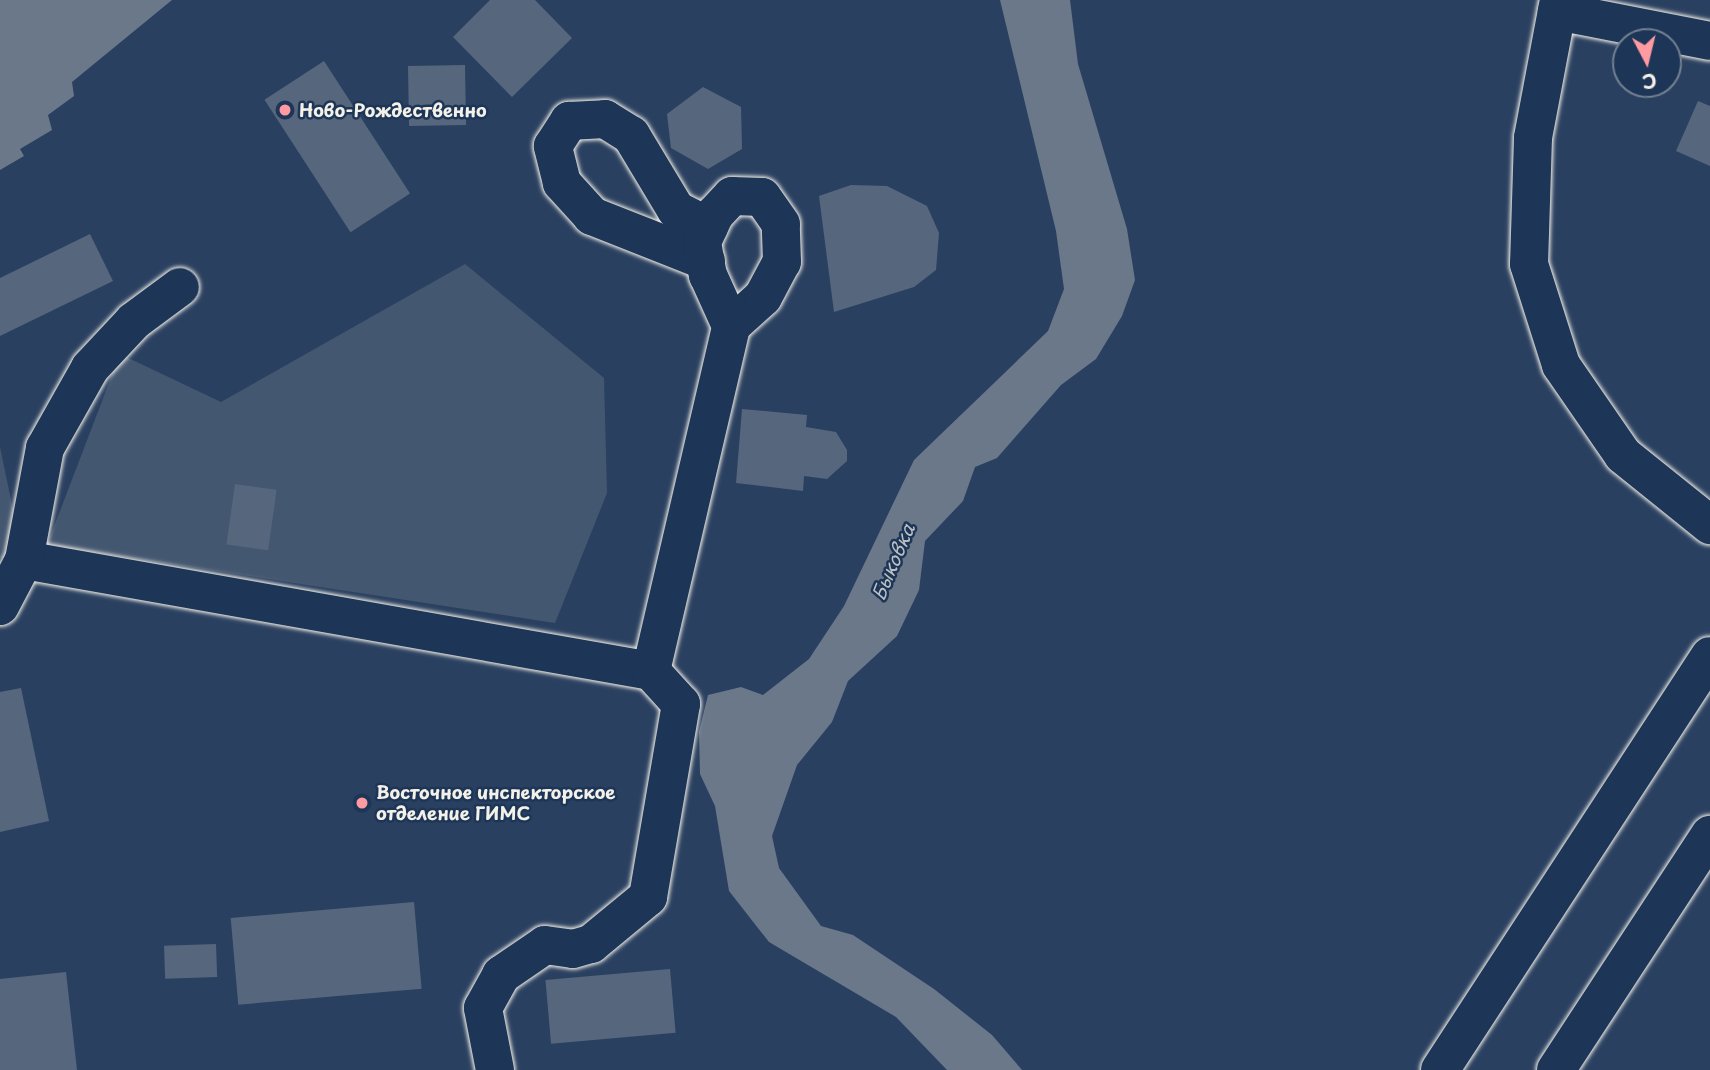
<!DOCTYPE html>
<meta charset="utf-8">
<style>
body{margin:0}
#map{position:relative;width:1710px;height:1070px;overflow:hidden;background:#2a4060;font-family:"Playpen Sans",sans-serif}
div>[style]{position:absolute}
.green>*{inset:0;background:#445771}
.water>*{inset:0;background:#6a788a}
.building>*{inset:0;background:#56677d;transform-origin:0 0}
.roads{filter:drop-shadow(0 0 2px #f4f1e8) drop-shadow(0 0 2px #f4f1e8)}
.minor>*{height:38px;margin:-19px;padding:0 19px;transform-origin:19px;border-radius:19px;background:#1d3557}
.dots>*{width:19px;height:19px;translate:-50% -50%;box-sizing:border-box;border:4px solid #1d3557;border-radius:50%}
span{translate:-50% -50%;white-space:nowrap;text-align:center;line-height:1.15;-webkit-text-stroke:5px #1d3557;paint-order:stroke}
.poi-label{font-size:18px;color:#f4f1e8;font-weight:700}
.left{translate:0 -50%;text-align:left}
.water-label{font-size:19px;color:#bdc1c2;font-style:italic}
.north{position:absolute;left:1612px;top:28px;width:70px;height:70px;box-sizing:border-box;background:#1d3557;border:2px solid #738091;border-radius:50%;rotate:173deg;font-size:19px;font-weight:700;line-height:28px;text-align:center;color:#f4f1e8}
.north::after{content:'';display:block;margin:auto;width:24px;height:32px;background:#ff9aa2;clip-path:polygon(50% 0,100% 100%,50% 72%,0 100%)}
</style>
<div id="map">
<div class="green">
<div style="clip-path:polygon(465px 264px,604px 378px,607px 493px,555px 623px,47px 545px,120px 354px,221px 402px)"></div>
<div style="clip-path:polygon(0 447px,16px 524px,11px 556px,0 558px)"></div>
</div>
<div class="water">
<div style="clip-path:polygon(0 0,172px 0,72px 82px,74px 96px,48px 115px,52px 130px,20px 149px,24px 156px,0 170px)"></div>
<div style="clip-path:polygon(1000px 0,1070px 0,1078px 64px,1127px 229px,1135px 280px,1122px 316px,1096px 359px,1061px 385px,997px 458px,975px 467px,963px 501px,925px 541px,919px 590px,897px 636px,848px 681px,832px 722px,797px 765px,772px 836px,779px 868px,821px 926px,853px 935px,934px 989px,992px 1035px,1022px 1070px,947px 1070px,896px 1017px,769px 942px,729px 891px,715px 806px,700px 774px,699px 732px,708px 695px,741px 687px,763px 695px,809px 659px,844px 606px,914px 460px,1048px 331px,1064px 289px,1056px 231px)"></div>
</div>
<div class="building">
<div style="clip-path:polygon(490px 0,535px 0,572px 38px,512px 97px,453px 37px)"></div>
<div style="left:324px;top:61px;width:158px;height:71px;rotate:57deg"></div>
<div style="left:465px;top:65px;width:60px;height:57px;rotate:89deg"></div>
<div style="clip-path:polygon(703px 87px,741px 107px,742px 149px,708px 169px,671px 148px,667px 114px)"></div>
<div style="clip-path:polygon(1698px 101px,1710px 106px,1710px 166px,1676px 151px)"></div>
<div style="clip-path:polygon(851px 185px,887px 186px,927px 206px,939px 233px,936px 270px,914px 287px,834px 312px,819px 196px)"></div>
<div style="clip-path:polygon(90px 234px,113px 281px,0 336px,0 278px)"></div>
<div style="clip-path:polygon(742px 409px,807px 415px,806px 427px,836px 432px,847px 450px,847px 461px,827px 479px,804px 476px,803px 491px,736px 483px)"></div>
<div style="left:235px;top:484px;width:42px;height:61px;rotate:8deg"></div>
<div style="clip-path:polygon(21px 688px,49px 821px,0 832px,0 692px)"></div>
<div style="left:414px;top:902px;width:87px;height:184px;rotate:85deg"></div>
<div style="left:216px;top:944px;width:33px;height:52px;rotate:88deg"></div>
<div style="left:670px;top:969px;width:64px;height:125px;rotate:85deg"></div>
<div style="clip-path:polygon(66px 972px,77px 1070px,0 1070px,0 979px)"></div>
</div>
<div class="roads">
<div class="minor">
<div style="left:1559px;top:0;width:140px;rotate:100.7deg"></div>
<div style="left:1533px;top:138px;width:126px;rotate:91.8deg"></div>
<div style="left:1529px;top:264px;width:106px;rotate:72.4deg"></div>
<div style="left:1561px;top:365px;width:109px;rotate:55.4deg"></div>
<div style="left:1623px;top:455px;width:112px;rotate:38.8deg"></div>
<div style="left:1557px;top:11px;width:156px;rotate:11.1deg"></div>
<div style="left:706px;top:261px;width:123px;rotate:-158.5deg"></div>
<div style="left:592px;top:216px;width:45px;rotate:-132.3deg"></div>
<div style="left:562px;top:183px;width:38px;rotate:-104deg"></div>
<div style="left:553px;top:146px;width:30px;rotate:-57deg"></div>
<div style="left:569px;top:121px;width:36px;rotate:-3deg"></div>
<div style="left:605px;top:119px;width:31px;rotate:32deg"></div>
<div style="left:631px;top:135px;width:87px;rotate:59deg"></div>
<div style="left:676px;top:210px;width:37px;rotate:27deg"></div>
<div style="left:24px;top:560px;width:637px;rotate:10.04deg"></div>
<div style="left:651px;top:671px;width:354px;rotate:-76.9deg"></div>
<div style="left:731px;top:326px;width:43px;rotate:-42.2deg"></div>
<div style="left:763px;top:297px;width:40px;rotate:-62deg"></div>
<div style="left:782px;top:262px;width:38px;rotate:-92deg"></div>
<div style="left:781px;top:224px;width:33px;rotate:-125deg"></div>
<div style="left:762px;top:197px;width:30px;rotate:-178deg"></div>
<div style="left:732px;top:196px;width:25px;rotate:133deg"></div>
<div style="left:715px;top:214px;width:31px;rotate:115deg"></div>
<div style="left:702px;top:242px;width:34px;rotate:80deg"></div>
<div style="left:708px;top:275px;width:56px;rotate:65.7deg"></div>
<div style="left:0;top:606px;width:52px;rotate:-62.4deg"></div>
<div style="left:24px;top:560px;width:114px;rotate:-79.4deg"></div>
<div style="left:45px;top:448px;width:92px;rotate:-60.6deg"></div>
<div style="left:90px;top:368px;width:64px;rotate:-46.9deg"></div>
<div style="left:134px;top:321px;width:57px;rotate:-36.5deg"></div>
<div style="left:495px;top:1070px;width:63px;rotate:-101deg"></div>
<div style="left:483px;top:1008px;width:38px;rotate:-61deg"></div>
<div style="left:501px;top:975px;width:53px;rotate:-34.3deg"></div>
<div style="left:545px;top:945px;width:28px;rotate:8deg"></div>
<div style="left:573px;top:949px;width:19px;rotate:-16deg"></div>
<div style="left:591px;top:944px;width:74px;rotate:-39.5deg"></div>
<div style="left:648px;top:897px;width:196px;rotate:-80.3deg"></div>
<div style="left:681px;top:704px;width:45px;rotate:-132.3deg"></div>
<div style="left:1440px;top:1070px;width:494px;rotate:-56.9deg"></div>
<div style="left:1556px;top:1070px;width:281px;rotate:-56.8deg"></div>
</div>
</div>
<div class="dots">
<div style="left:285px;top:110px;background:#ff9aa2"></div>
<div style="left:362px;top:803px;background:#ff9aa2"></div>
</div>
<div class="poi-label">
<span class="left" style="left:299px;top:110px">Ново-Рождественно</span>
<span class="left" style="left:376px;top:803px">Восточное инспекторское<br>отделение ГИМС</span>
</div>
<div class="water-label">
<span style="left:893px;top:562px;rotate:-67deg">Быковка</span>
</div>
<div class="north">С</div>
</div>
